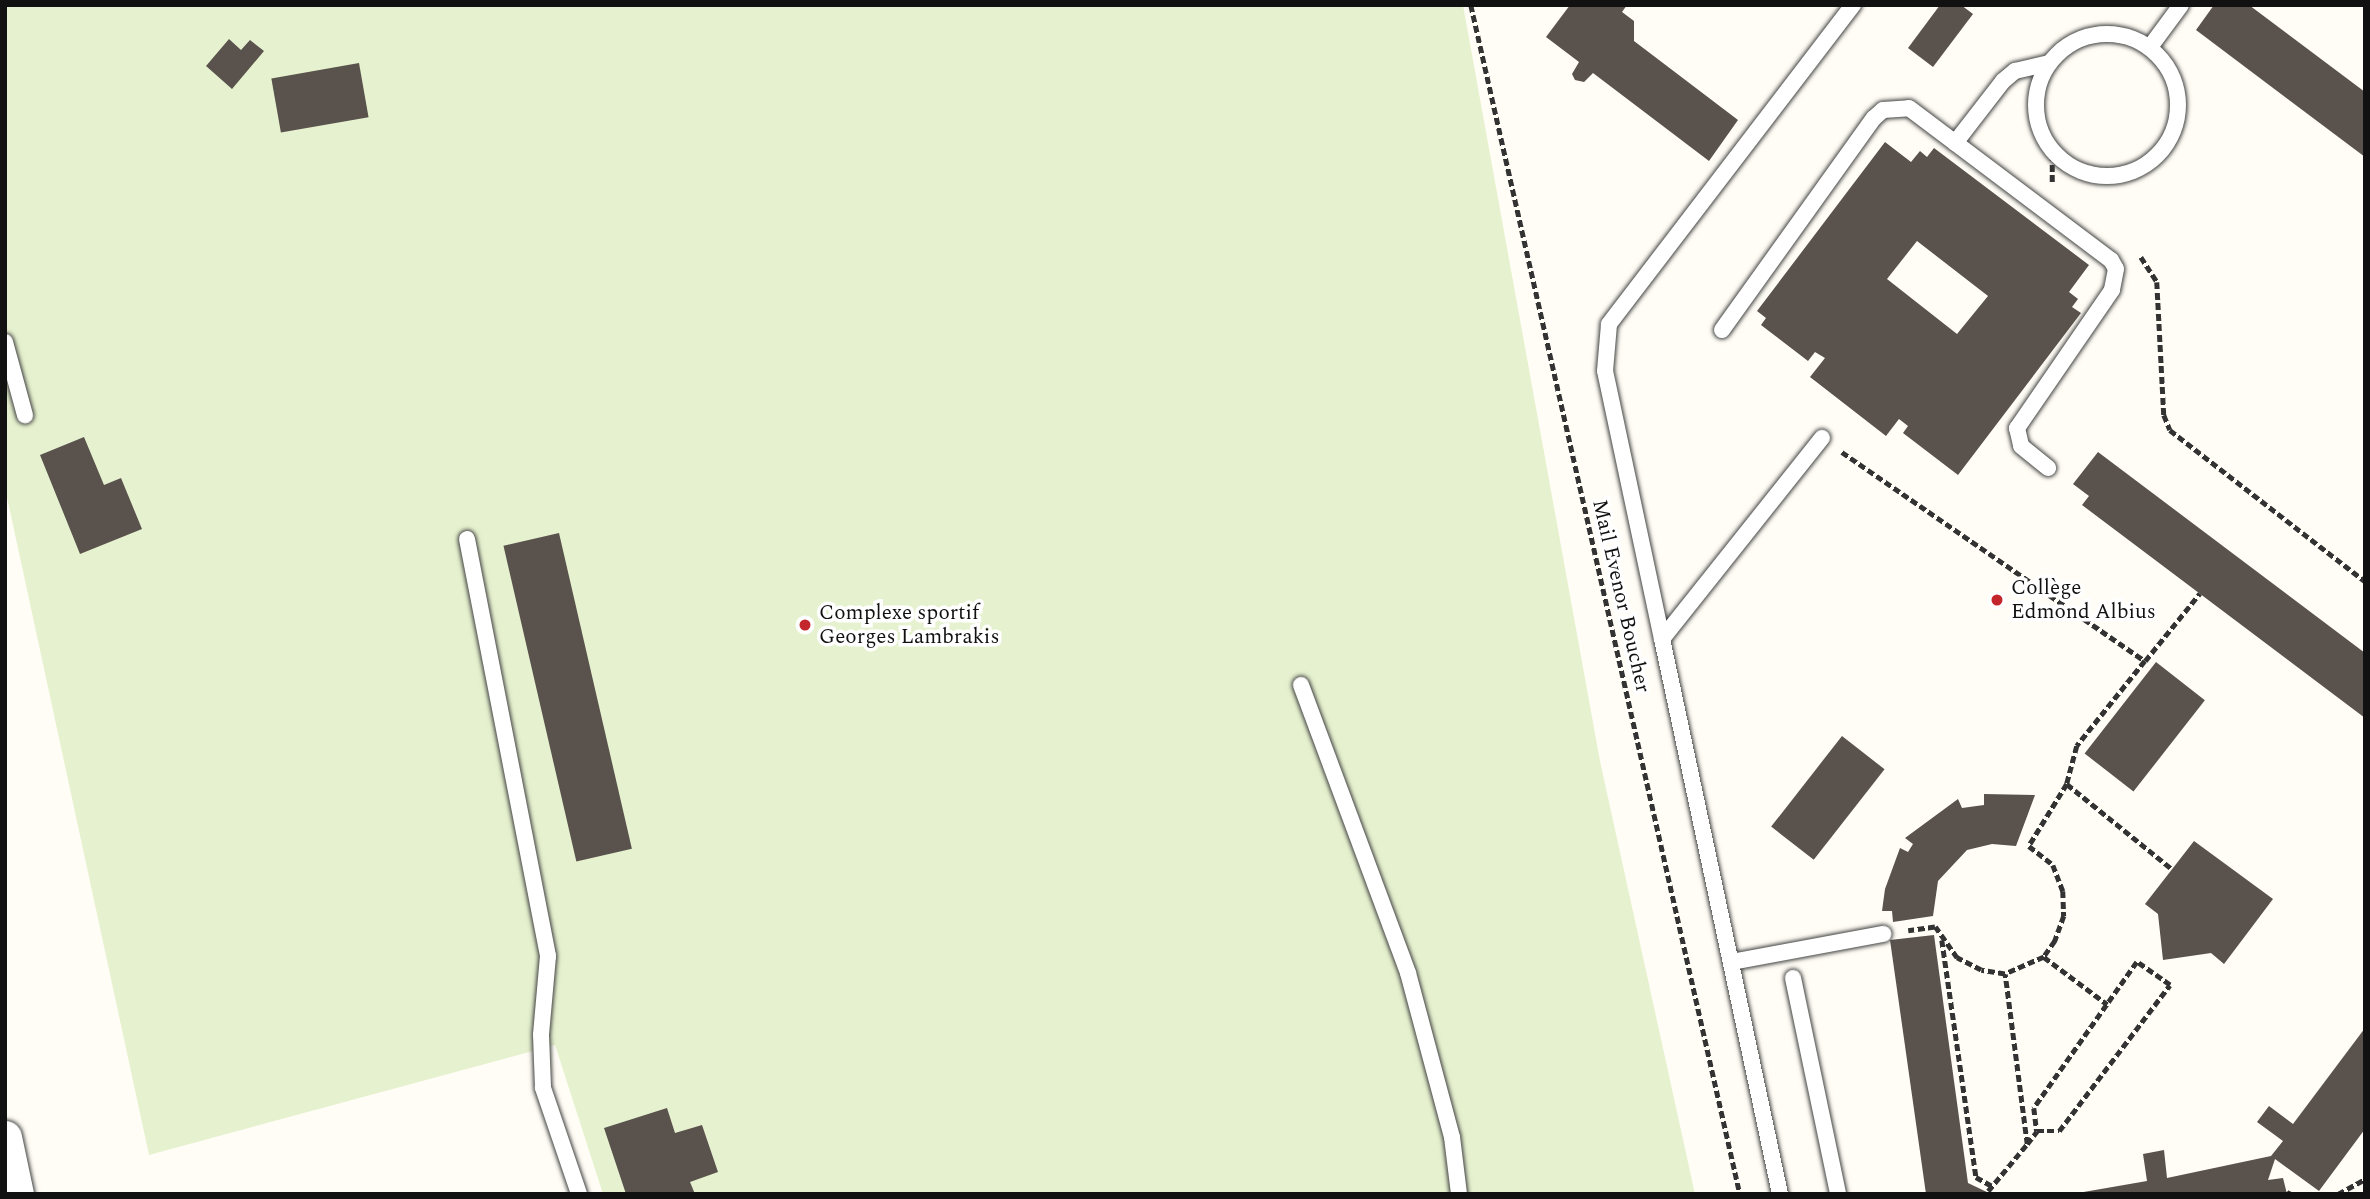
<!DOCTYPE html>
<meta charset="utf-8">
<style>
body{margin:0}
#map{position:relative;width:2370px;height:1199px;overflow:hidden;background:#fffdf5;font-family:Spectral,serif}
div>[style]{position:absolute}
.pitch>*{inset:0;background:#e6f2cf}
.building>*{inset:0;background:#5a524d;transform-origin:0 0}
.path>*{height:4.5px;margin-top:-2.25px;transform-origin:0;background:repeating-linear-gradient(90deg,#333 0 7px,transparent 0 10.5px)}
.roads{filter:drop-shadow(0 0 2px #444) drop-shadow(0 0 2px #444)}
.service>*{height:16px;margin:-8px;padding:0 8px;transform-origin:8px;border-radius:8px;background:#fff}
.service>.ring{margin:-8px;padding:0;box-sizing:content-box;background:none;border:16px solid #fff;border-radius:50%}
.minor>*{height:33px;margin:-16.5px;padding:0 16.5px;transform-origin:16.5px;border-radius:16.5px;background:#fff}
.dots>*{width:19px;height:19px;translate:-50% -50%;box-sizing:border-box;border:4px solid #fff;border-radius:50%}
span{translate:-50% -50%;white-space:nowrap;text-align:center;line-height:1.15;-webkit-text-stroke:7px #fff;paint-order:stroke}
.poi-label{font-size:21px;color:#111}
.left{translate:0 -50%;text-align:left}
.street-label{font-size:21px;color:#111}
.frame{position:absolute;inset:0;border:7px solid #111;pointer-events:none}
</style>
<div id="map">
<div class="pitch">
<div style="clip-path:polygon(5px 5px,1463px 5px,1600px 761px,1695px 1194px,603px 1194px,555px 1045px,149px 1155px,5px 488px)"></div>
</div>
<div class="building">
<div style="clip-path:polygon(1570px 5px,1627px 5px,1622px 12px,1634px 21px,1634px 41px,1738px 120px,1709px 161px,1593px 73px,1584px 82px,1575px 80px,1572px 74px,1579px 62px,1546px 37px)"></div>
<div style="clip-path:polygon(1940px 5px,1961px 5px,1973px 14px,1933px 67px,1908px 48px)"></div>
<div style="clip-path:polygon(2214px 5px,2249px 5px,2365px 92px,2365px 157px,2196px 30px)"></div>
<div style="clip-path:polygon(229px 39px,241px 50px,250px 40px,264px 51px,232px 89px,206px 66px)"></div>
<div style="left:359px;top:63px;width:55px;height:89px;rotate:80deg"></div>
<div style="clip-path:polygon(evenodd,1885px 142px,1911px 162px,1920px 151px,1927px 157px,1934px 148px,2089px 265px,2069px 292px,2078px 299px,2072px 307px,2081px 313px,1958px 475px,1903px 433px,1908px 426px,1899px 419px,1886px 436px,1810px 377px,1825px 358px,1815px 352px,1808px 361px,1761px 325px,1766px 318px,1757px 311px,1885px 142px,1917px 241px,1988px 296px,1957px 334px,1887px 279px,1917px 241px)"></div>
<div style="clip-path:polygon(84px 437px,104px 485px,121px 478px,142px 529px,80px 554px,40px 455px)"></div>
<div style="clip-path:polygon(2098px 452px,2365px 653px,2365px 718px,2082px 505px,2089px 496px,2073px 484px)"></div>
<div style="left:559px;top:533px;width:324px;height:57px;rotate:77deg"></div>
<div style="left:2156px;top:662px;width:62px;height:116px;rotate:38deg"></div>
<div style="left:1842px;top:736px;width:54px;height:115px;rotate:38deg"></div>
<div style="clip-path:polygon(1984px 794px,2035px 795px,2016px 846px,1992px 844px,1967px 850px,1938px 881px,1933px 916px,1893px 922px,1892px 911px,1882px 911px,1885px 889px,1900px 848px,1908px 852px,1913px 844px,1905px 838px,1958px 799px,1962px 808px,1984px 805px)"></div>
<div style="clip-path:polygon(2194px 841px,2273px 899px,2224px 964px,2211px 953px,2163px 960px,2158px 914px,2145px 904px)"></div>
<div style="clip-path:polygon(1934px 935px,1968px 1183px,1991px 1194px,1926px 1194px,1890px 940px)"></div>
<div style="clip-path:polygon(2365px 1028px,2365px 1129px,2319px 1191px,2275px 1159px,2268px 1180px,2283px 1178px,2287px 1194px,2072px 1194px,2147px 1181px,2143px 1154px,2164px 1150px,2167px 1178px,2271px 1156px,2283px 1141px,2257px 1122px,2269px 1106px,2293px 1124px)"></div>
<div style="clip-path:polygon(667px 1108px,675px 1133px,702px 1125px,718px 1172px,690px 1182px,695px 1194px,626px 1194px,604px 1128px)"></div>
</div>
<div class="path">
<div style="left:1471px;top:5px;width:1219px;rotate:77.25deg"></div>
<div style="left:2052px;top:182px;width:32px;rotate:-90deg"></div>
<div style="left:2141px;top:257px;width:30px;rotate:57deg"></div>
<div style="left:2157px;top:282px;width:133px;rotate:87deg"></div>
<div style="left:2164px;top:415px;width:16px;rotate:68deg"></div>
<div style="left:2170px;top:430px;width:247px;rotate:37.8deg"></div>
<div style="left:1842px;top:452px;width:368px;rotate:34.6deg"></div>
<div style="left:2145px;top:661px;width:109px;rotate:128.7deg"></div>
<div style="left:2077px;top:746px;width:39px;rotate:105deg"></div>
<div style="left:2067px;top:784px;width:73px;rotate:121.5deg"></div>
<div style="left:2029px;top:846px;width:31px;rotate:38deg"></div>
<div style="left:2053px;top:865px;width:28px;rotate:69deg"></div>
<div style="left:2063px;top:891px;width:25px;rotate:88deg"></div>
<div style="left:2064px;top:916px;width:27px;rotate:110deg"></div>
<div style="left:2055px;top:941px;width:19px;rotate:125deg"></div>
<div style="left:2044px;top:957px;width:43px;rotate:156.4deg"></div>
<div style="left:2005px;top:974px;width:24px;rotate:-171deg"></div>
<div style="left:1981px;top:970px;width:27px;rotate:-153deg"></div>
<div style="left:1957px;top:958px;width:38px;rotate:-125deg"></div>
<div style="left:1935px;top:927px;width:27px;rotate:172deg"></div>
<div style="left:2145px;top:661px;width:87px;rotate:-51deg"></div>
<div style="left:2067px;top:784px;width:135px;rotate:39deg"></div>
<div style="left:1942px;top:940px;width:239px;rotate:81.8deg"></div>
<div style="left:1976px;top:1177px;width:18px;rotate:29deg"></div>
<div style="left:2044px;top:957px;width:79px;rotate:36.7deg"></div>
<div style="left:2027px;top:1144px;width:16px;rotate:-52deg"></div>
<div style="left:2037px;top:1131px;width:22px"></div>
<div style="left:2059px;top:1131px;width:183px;rotate:-52.8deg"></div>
<div style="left:2170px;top:985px;width:40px;rotate:-145.1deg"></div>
<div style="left:2137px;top:962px;width:179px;rotate:125.2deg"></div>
<div style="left:2034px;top:1108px;width:23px;rotate:83deg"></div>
<div style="left:1988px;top:1191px;width:61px;rotate:-50.3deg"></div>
<div style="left:2027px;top:1144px;width:171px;rotate:-97.4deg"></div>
<div style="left:2287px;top:1192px;width:4px;rotate:27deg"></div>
<div style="left:2338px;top:1194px;width:31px;rotate:-29deg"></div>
</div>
<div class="roads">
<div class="service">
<div class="ring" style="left:2036px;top:34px;width:126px;height:126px"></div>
<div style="left:2150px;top:47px;width:52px;rotate:-53.6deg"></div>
<div style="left:1955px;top:143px;width:78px;rotate:-52.3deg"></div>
<div style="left:2003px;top:81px;width:16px;rotate:-40deg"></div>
<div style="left:2015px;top:71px;width:35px;rotate:-13deg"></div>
<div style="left:1722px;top:330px;width:261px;rotate:-54.4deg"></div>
<div style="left:1874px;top:118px;width:12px;rotate:-42deg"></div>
<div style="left:1883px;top:110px;width:26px;rotate:-4deg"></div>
<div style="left:1909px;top:108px;width:253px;rotate:37deg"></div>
<div style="left:2111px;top:260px;width:10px;rotate:61deg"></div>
<div style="left:2116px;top:269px;width:21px;rotate:101deg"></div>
<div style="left:2112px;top:290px;width:168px;rotate:124.5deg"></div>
<div style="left:2017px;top:428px;width:18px;rotate:77deg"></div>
<div style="left:2021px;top:446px;width:35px;rotate:39deg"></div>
<div style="left:5px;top:342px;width:76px;rotate:74.7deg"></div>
<div style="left:467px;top:539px;width:425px;rotate:79deg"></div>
<div style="left:548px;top:956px;width:79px;rotate:95.1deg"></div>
<div style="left:541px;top:1035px;width:53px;rotate:87.8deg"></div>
<div style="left:543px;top:1088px;width:112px;rotate:71.2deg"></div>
<div style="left:1662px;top:639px;width:274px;rotate:-102deg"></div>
<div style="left:1605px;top:371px;width:47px;rotate:-85.1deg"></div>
<div style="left:1609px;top:324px;width:402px;rotate:-52.6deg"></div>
<div style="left:1301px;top:685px;width:307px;rotate:69.6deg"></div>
<div style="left:1408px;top:973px;width:170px;rotate:75deg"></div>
<div style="left:1452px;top:1137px;width:57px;rotate:83deg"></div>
<div style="left:1732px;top:962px;width:154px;rotate:-10.5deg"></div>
<div style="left:1793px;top:978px;width:221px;rotate:78.2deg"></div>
<div style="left:1780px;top:1194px;width:567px;rotate:-102deg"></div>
<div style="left:1662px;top:639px;width:257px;rotate:-51.5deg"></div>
</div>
<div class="minor">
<div style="left:5px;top:1137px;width:58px;rotate:78.1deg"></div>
</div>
</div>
<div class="dots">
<div style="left:1997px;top:600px;background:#c4262e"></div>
<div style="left:805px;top:625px;background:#c4262e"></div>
</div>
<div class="poi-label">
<span class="left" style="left:2011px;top:600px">Collège<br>Edmond Albius</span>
<span class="left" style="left:819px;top:625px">Complexe sportif<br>Georges Lambrakis</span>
</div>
<div class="street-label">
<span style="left:1621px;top:596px;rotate:77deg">Mail Evenor Boucher</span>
</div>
<div class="frame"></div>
</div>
